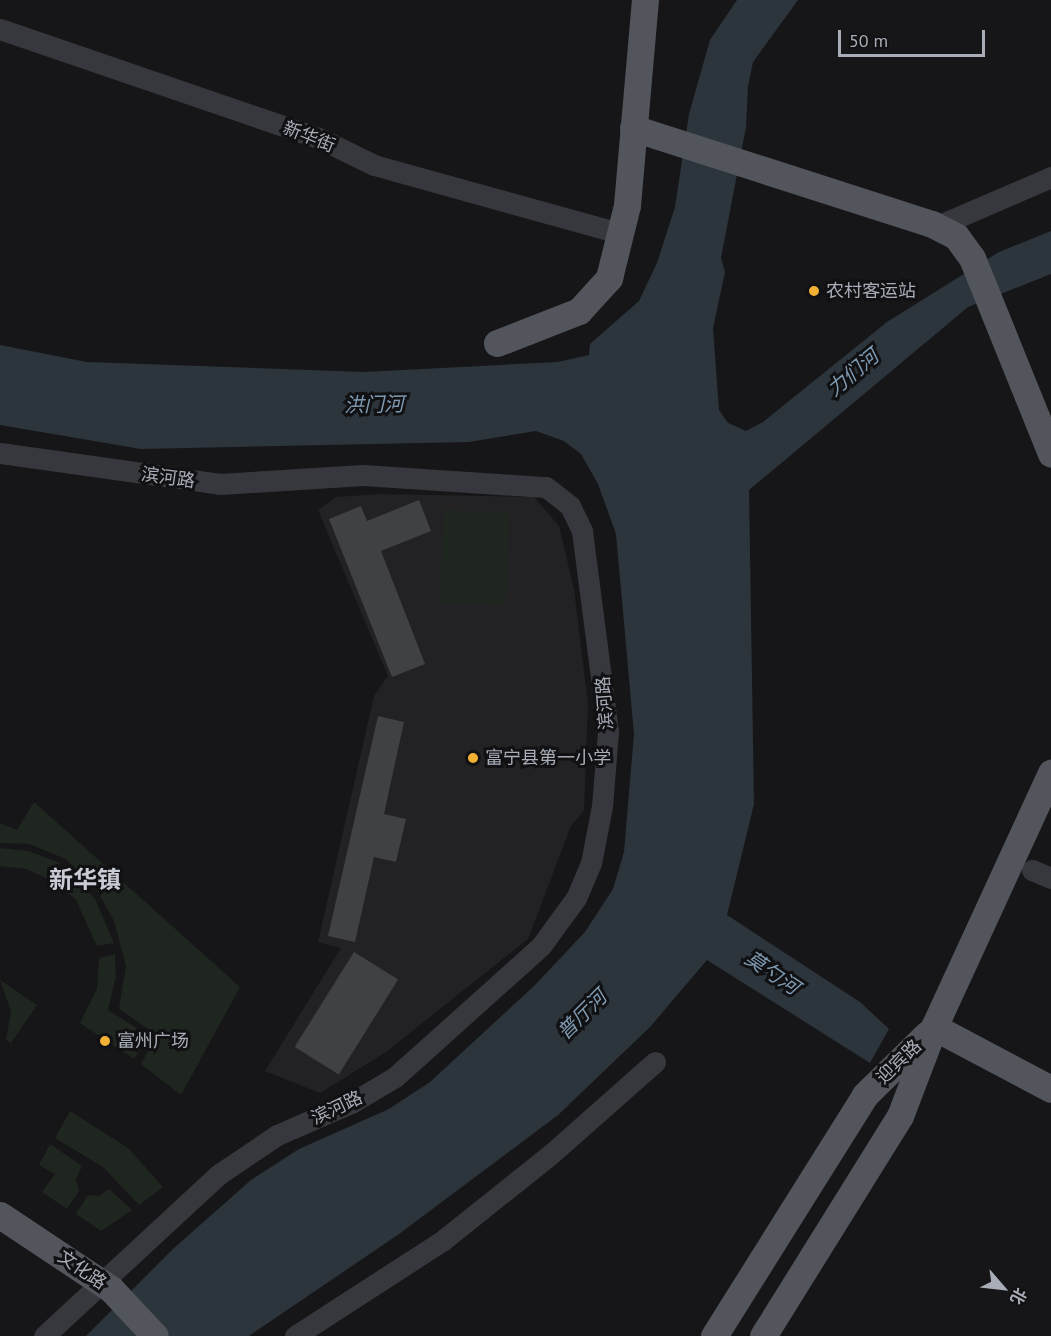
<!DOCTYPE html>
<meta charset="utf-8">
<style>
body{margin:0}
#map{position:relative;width:1051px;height:1336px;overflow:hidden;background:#161618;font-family:"PT Sans","Noto Sans SC",sans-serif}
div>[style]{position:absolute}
.built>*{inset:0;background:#222225}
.green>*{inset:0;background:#1e261f;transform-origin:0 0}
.water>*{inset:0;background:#2c353c}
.building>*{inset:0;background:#404145;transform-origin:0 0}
.minor>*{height:21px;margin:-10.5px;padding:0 10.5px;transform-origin:10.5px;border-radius:10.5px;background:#37383d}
.major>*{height:27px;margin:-13.5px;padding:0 13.5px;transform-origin:13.5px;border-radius:13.5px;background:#53555c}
.dots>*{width:16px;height:16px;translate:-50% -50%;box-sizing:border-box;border:3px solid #111113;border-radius:50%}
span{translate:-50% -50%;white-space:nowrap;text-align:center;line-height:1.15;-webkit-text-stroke:6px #111113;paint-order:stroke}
.street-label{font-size:18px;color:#a8adb8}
.poi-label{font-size:18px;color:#a8adb8}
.left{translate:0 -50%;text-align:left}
.water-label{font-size:20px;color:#7f9bb3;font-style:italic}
.district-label{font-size:24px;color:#c9ccd4;font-weight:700}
.north{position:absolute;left:973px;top:1258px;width:60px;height:60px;-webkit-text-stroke:4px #111113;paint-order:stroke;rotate:118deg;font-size:16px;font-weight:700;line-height:24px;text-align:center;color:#a8adb8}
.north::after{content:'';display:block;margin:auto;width:21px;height:27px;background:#a8adb8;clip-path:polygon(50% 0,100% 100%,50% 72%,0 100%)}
.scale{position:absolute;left:838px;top:30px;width:147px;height:27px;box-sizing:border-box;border:3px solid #a8adb8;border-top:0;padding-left:8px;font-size:18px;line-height:21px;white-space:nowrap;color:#a8adb8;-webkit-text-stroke:4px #111113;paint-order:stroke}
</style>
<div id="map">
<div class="built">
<div style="clip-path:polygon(380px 494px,534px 497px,559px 526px,574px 589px,588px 705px,584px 810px,571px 826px,528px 939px,386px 1052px,320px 1093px,265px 1071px,341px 948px,318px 942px,374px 696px,388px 676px,318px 510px,336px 497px)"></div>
</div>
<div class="green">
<div style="left:444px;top:510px;width:66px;height:92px;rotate:3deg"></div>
<div style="clip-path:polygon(34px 802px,240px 987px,181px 1095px,141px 1064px,157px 1035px,119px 1009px,126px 966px,114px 921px,97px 890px,66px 859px,29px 844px,0 843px,0 823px,17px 830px)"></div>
<div style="clip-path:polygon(0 848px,28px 851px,60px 863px,50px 880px,26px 869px,0 866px)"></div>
<div style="clip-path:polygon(69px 869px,95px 899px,114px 943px,97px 946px,76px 900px,60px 886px)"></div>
<div style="clip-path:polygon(115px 954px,116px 976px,108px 1010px,149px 1036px,134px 1059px,80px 1023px,97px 989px,99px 958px)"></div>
<div style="clip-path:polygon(0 980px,37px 1005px,11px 1043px,6px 1040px,11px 1011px)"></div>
<div style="clip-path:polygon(70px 1111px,128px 1148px,163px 1187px,139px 1205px,103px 1167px,55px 1138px)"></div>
<div style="clip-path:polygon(50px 1144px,82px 1166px,76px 1180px,79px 1191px,67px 1209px,42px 1192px,55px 1174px,39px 1165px)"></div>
<div style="clip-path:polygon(109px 1189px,132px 1210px,101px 1231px,76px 1214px,88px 1195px,99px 1196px)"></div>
</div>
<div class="water">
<div style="clip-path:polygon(737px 0,798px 0,753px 62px,748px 86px,746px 127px,721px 258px,725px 272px,713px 328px,719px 410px,728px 423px,746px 431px,763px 422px,887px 322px,999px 252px,1051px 231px,1051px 274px,968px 307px,749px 490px,754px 804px,727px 915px,860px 1002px,889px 1029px,870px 1063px,707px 960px,650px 1027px,558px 1115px,399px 1234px,249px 1336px,86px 1336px,173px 1249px,251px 1180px,299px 1149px,389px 1109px,430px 1082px,534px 986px,585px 932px,613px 889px,624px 852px,634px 734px,616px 534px,598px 484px,581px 454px,564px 441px,536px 431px,469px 442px,141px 449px,0 425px,0 345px,87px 362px,364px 372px,558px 362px,589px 355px,590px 344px,639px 301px,657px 263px,675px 207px,689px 114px,710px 40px)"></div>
</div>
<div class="building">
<div style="clip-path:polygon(419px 500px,431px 531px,381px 551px,425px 664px,392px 677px,329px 519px,361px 506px,367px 521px)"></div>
<div style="clip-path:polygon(378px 716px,404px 722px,384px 814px,406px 819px,396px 862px,374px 857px,355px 942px,328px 936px)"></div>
<div style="left:354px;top:952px;width:52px;height:112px;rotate:32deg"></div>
</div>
<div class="minor">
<div style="left:0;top:29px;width:339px;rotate:18.9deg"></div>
<div style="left:321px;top:139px;width:59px;rotate:26.1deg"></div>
<div style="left:374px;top:165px;width:257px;rotate:15.5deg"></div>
<div style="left:942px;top:224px;width:119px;rotate:-23.3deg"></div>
<div style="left:0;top:453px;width:222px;rotate:8deg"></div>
<div style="left:220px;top:484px;width:143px;rotate:-3.6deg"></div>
<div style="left:363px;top:475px;width:183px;rotate:3.8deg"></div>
<div style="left:546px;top:487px;width:31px;rotate:38deg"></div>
<div style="left:570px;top:506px;width:28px;rotate:64deg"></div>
<div style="left:582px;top:531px;width:203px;rotate:82.6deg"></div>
<div style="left:608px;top:732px;width:74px;rotate:94.6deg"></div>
<div style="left:602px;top:806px;width:58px;rotate:100.9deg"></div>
<div style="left:591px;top:863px;width:38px;rotate:113deg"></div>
<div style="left:576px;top:898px;width:59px;rotate:126.1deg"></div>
<div style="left:541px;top:946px;width:196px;rotate:138.1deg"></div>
<div style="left:395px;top:1077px;width:49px;rotate:149.2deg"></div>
<div style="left:353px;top:1102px;width:83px;rotate:156.5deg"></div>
<div style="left:277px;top:1135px;width:71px;rotate:145.9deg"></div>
<div style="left:218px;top:1175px;width:237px;rotate:137.2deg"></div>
<div style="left:1032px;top:870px;width:21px;rotate:23deg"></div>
<div style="left:295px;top:1336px;width:175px;rotate:-32.9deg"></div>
<div style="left:442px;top:1241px;width:139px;rotate:-38.6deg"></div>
<div style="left:551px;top:1154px;width:139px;rotate:-41.5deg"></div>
</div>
<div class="major">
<div style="left:633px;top:128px;width:314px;rotate:17.8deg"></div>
<div style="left:932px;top:224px;width:27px;rotate:27deg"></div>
<div style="left:956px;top:236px;width:27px;rotate:54deg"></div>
<div style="left:972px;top:258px;width:211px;rotate:68deg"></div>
<div style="left:497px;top:343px;width:88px;rotate:-21.3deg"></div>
<div style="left:579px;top:311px;width:45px;rotate:-47.7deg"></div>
<div style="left:609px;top:278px;width:75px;rotate:-76.1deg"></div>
<div style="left:627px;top:205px;width:206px;rotate:-85deg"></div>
<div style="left:934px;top:1027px;width:132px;rotate:27.9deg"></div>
<div style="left:0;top:1215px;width:133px;rotate:33.7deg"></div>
<div style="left:111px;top:1289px;width:64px;rotate:46.9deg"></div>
<div style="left:714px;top:1336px;width:284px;rotate:-57.9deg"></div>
<div style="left:865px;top:1095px;width:87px;rotate:-44.5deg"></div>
<div style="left:763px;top:1336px;width:259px;rotate:-58.1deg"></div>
<div style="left:900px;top:1116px;width:95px;rotate:-69.1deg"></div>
<div style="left:934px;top:1027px;width:280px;rotate:-65.3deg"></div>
</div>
<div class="dots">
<div style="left:814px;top:291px;background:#f2b134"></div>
<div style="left:473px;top:758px;background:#f2b134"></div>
<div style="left:105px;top:1041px;background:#f2b134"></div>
</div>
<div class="street-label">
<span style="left:309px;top:137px;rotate:22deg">新华街</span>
<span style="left:168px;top:478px;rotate:8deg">滨河路</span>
<span style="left:605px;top:703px;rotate:-94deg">滨河路</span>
<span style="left:899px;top:1062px;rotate:-44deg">迎宾路</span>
<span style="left:337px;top:1108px;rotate:-25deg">滨河路</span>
<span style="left:82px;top:1270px;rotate:34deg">文化路</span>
</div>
<div class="poi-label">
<span class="left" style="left:826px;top:291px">农村客运站</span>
<span class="left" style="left:485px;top:758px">富宁县第一小学</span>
<span class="left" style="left:117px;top:1041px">富州广场</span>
</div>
<div class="water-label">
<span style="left:853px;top:373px;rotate:-40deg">力们河</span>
<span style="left:374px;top:405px;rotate:-1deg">洪门河</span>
<span style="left:772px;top:973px;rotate:34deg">莫勺河</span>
<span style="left:582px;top:1015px;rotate:-45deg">普厅河</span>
</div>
<div class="district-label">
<span style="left:85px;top:880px">新华镇</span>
</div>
<div class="north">北</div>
<div class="scale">50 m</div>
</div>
